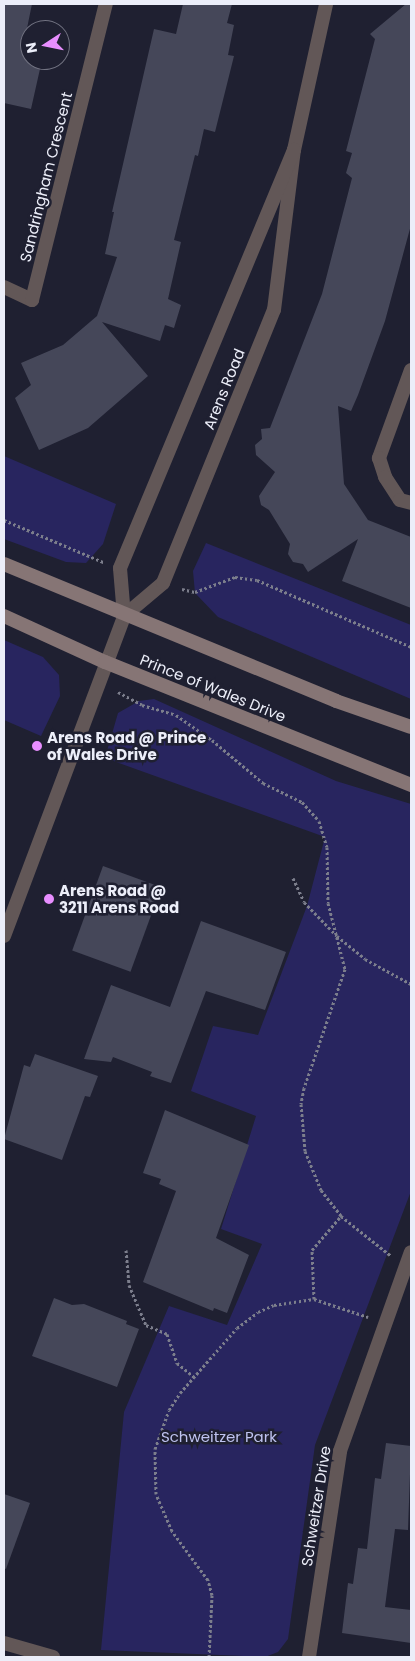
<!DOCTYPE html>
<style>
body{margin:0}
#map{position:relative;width:415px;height:1661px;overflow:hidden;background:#1f2031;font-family:Poppins,sans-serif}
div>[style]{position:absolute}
.green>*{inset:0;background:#28255f}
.building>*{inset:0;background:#454759;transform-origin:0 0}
.path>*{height:3px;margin-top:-1.5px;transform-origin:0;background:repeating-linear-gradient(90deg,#7c7e8c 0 2.5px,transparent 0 5px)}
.minor>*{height:14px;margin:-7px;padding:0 7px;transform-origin:7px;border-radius:7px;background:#625757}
.tertiary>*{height:14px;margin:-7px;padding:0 7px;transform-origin:7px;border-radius:7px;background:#625757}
.secondary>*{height:14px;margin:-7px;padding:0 7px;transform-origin:7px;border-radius:7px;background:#867575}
.dots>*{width:14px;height:14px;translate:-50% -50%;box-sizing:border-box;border:2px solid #1f2031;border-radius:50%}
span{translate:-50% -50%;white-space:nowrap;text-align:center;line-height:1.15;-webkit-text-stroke:5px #1f2031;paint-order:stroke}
.street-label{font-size:15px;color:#eceef9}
.poi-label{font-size:15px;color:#eceef9;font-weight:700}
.left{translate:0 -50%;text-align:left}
.park-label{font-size:15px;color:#bfc3f0}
.frame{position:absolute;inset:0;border:5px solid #eceef9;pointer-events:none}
.north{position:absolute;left:20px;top:20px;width:50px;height:50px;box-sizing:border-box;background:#1f2031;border:1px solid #717281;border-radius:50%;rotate:259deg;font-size:14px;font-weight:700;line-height:20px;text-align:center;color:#eceef9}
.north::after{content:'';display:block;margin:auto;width:18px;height:22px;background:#e88eff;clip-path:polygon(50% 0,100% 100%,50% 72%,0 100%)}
</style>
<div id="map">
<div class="green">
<div style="clip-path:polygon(4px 456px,116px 504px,103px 544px,86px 563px,66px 562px,4px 539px)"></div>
<div style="clip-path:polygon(206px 543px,411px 625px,411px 699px,218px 617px,195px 593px,193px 571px)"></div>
<div style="clip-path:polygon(4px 640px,43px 657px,59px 675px,60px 696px,41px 736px,4px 720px)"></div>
<div style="clip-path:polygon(154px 699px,336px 781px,411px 804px,411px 1191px,315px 1445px,288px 1639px,278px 1652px,265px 1657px,101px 1650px,124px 1412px,169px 1306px,227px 1325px,262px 1244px,221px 1229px,256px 1116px,191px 1091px,213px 1026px,258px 1035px,307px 906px,325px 837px,105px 758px,118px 713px,139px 701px)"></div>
</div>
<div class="building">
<div style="clip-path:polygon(4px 4px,32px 4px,25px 38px,30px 39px,30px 60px,42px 60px,31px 109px,4px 103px)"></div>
<div style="clip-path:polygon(183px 4px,232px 4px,227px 23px,234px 25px,228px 55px,234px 56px,215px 132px,204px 129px,198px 156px,195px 155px,174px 240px,181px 242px,168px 299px,181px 305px,174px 328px,165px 325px,160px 341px,102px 322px,148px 376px,88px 428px,39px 450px,15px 398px,31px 385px,21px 363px,63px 345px,97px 316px,117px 257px,105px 254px,114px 212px,112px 212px,154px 29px,176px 34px)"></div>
<div style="clip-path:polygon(406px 4px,411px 4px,411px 225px,385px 321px,358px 395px,351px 411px,338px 406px,344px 484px,368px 520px,411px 537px,411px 608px,342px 581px,358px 539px,308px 572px,303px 564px,293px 562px,288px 554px,290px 544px,269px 510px,261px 505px,259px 496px,275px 472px,256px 455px,255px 445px,262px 439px,261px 429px,270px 428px,322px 294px,352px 178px,346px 173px,352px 153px,346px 151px,375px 39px,370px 34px)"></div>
<div style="left:103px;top:866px;width:62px;height:90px;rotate:20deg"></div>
<div style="clip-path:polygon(201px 921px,286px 952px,265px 1010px,206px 991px,171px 1083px,150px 1076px,152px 1072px,113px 1057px,111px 1062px,84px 1059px,111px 985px,170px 1007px)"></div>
<div style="clip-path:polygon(35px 1054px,98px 1076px,90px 1097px,85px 1096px,62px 1160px,4px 1139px,24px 1065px,30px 1067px)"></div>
<div style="clip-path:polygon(165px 1110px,249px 1145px,216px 1238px,249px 1255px,227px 1313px,214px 1308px,213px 1311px,143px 1282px,176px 1191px,159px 1184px,161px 1179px,143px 1173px)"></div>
<div style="clip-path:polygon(54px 1298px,72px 1305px,84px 1304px,127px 1321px,126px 1324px,139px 1329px,117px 1387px,32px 1356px)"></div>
<div style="clip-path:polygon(386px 1443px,411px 1446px,408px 1530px,395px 1529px,385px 1607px,411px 1610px,411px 1643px,342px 1633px,348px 1583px,353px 1584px,358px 1548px,367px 1549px,375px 1478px,381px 1479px)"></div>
<div style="clip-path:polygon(4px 1494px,30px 1503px,6px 1569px,4px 1568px)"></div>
</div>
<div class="path">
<div style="left:4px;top:520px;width:108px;rotate:23deg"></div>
<div style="left:182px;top:589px;width:13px;rotate:13deg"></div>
<div style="left:195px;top:592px;width:43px;rotate:-20.6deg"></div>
<div style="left:235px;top:577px;width:22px;rotate:8deg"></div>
<div style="left:257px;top:580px;width:168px;rotate:23.5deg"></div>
<div style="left:118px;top:692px;width:27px;rotate:28deg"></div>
<div style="left:142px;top:705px;width:35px;rotate:16deg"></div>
<div style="left:176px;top:715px;width:44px;rotate:34.8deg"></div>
<div style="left:212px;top:740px;width:67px;rotate:40.1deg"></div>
<div style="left:263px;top:783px;width:43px;rotate:26deg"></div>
<div style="left:302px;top:802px;width:25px;rotate:48deg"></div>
<div style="left:319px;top:821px;width:27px;rotate:73deg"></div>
<div style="left:327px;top:847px;width:56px;rotate:89deg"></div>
<div style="left:328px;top:903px;width:68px;rotate:75.6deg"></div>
<div style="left:345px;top:969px;width:126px;rotate:109deg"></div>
<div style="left:304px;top:1088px;width:16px;rotate:101deg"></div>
<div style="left:301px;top:1104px;width:47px;rotate:85.1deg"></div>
<div style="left:305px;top:1151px;width:42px;rotate:67.7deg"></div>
<div style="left:321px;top:1190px;width:33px;rotate:52deg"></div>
<div style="left:341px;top:1216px;width:63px;rotate:38.5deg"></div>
<div style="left:293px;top:878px;width:26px;rotate:65deg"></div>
<div style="left:304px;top:902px;width:47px;rotate:45.9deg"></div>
<div style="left:337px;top:936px;width:36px;rotate:39deg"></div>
<div style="left:365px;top:959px;width:52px;rotate:28.5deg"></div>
<div style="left:126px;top:1250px;width:35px;rotate:85deg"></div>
<div style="left:129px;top:1285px;width:43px;rotate:67deg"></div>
<div style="left:146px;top:1325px;width:23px;rotate:23deg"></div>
<div style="left:167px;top:1334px;width:31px;rotate:71deg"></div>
<div style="left:177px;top:1363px;width:22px;rotate:39deg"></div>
<div style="left:314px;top:1299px;width:49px;rotate:-92.3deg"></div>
<div style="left:312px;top:1250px;width:45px;rotate:-49.5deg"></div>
<div style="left:209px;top:1657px;width:62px;rotate:-87.2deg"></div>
<div style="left:212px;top:1595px;width:16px;rotate:-105deg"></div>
<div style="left:208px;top:1580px;width:61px;rotate:-126.3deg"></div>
<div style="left:172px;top:1531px;width:40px;rotate:-113.4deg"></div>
<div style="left:156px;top:1494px;width:45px;rotate:-91.3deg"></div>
<div style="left:155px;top:1449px;width:41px;rotate:-70.3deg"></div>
<div style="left:169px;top:1410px;width:20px;rotate:-57deg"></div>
<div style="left:180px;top:1393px;width:86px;rotate:-48.8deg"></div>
<div style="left:237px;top:1328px;width:26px;rotate:-37deg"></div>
<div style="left:258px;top:1312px;width:17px;rotate:-24deg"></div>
<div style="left:274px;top:1305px;width:40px;rotate:-8.5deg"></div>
<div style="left:314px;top:1299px;width:57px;rotate:18.4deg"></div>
</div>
<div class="minor">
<div style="left:4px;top:287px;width:31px;rotate:25deg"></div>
<div style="left:32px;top:300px;width:305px;rotate:-76deg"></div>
<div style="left:411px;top:370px;width:94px;rotate:110deg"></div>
<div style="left:379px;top:458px;width:20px;rotate:72deg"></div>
<div style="left:385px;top:477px;width:27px;rotate:57deg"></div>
<div style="left:400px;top:500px;width:11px;rotate:15deg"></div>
<div style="left:309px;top:1657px;width:208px;rotate:-81.4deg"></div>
<div style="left:340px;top:1451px;width:211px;rotate:-70.4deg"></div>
</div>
<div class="tertiary">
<div style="left:124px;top:616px;width:51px;rotate:-40.2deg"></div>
<div style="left:163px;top:583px;width:295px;rotate:-67.9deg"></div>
<div style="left:274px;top:310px;width:161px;rotate:-82.9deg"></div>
<div style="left:294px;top:150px;width:149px;rotate:-77.6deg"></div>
<div style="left:4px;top:936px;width:342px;rotate:-69.4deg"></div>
<div style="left:124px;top:616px;width:48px;rotate:-94.8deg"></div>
<div style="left:120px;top:568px;width:453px;rotate:-67.4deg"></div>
<div style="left:4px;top:1643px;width:51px;rotate:15.9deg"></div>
</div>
<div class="secondary">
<div style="left:4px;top:564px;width:359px;rotate:22.4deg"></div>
<div style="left:336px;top:701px;width:79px;rotate:19.1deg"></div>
<div style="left:4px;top:616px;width:111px;rotate:24.5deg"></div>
<div style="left:105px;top:662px;width:330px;rotate:21.9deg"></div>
</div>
<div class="dots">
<div style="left:37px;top:746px;background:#e88eff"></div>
<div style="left:49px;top:899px;background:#e88eff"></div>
</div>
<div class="street-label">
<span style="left:46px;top:177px;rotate:-76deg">Sandringham Crescent</span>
<span style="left:224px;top:389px;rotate:-68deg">Arens Road</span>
<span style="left:213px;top:688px;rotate:22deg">Prince of Wales Drive</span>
<span style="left:316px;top:1506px;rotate:-81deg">Schweitzer Drive</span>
</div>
<div class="poi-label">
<span class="left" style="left:47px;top:746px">Arens Road @ Prince<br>of Wales Drive</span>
<span class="left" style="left:59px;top:899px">Arens Road @<br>3211 Arens Road</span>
</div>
<div class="park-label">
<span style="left:219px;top:1437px">Schweitzer Park</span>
</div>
<div class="frame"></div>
<div class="north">N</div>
</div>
